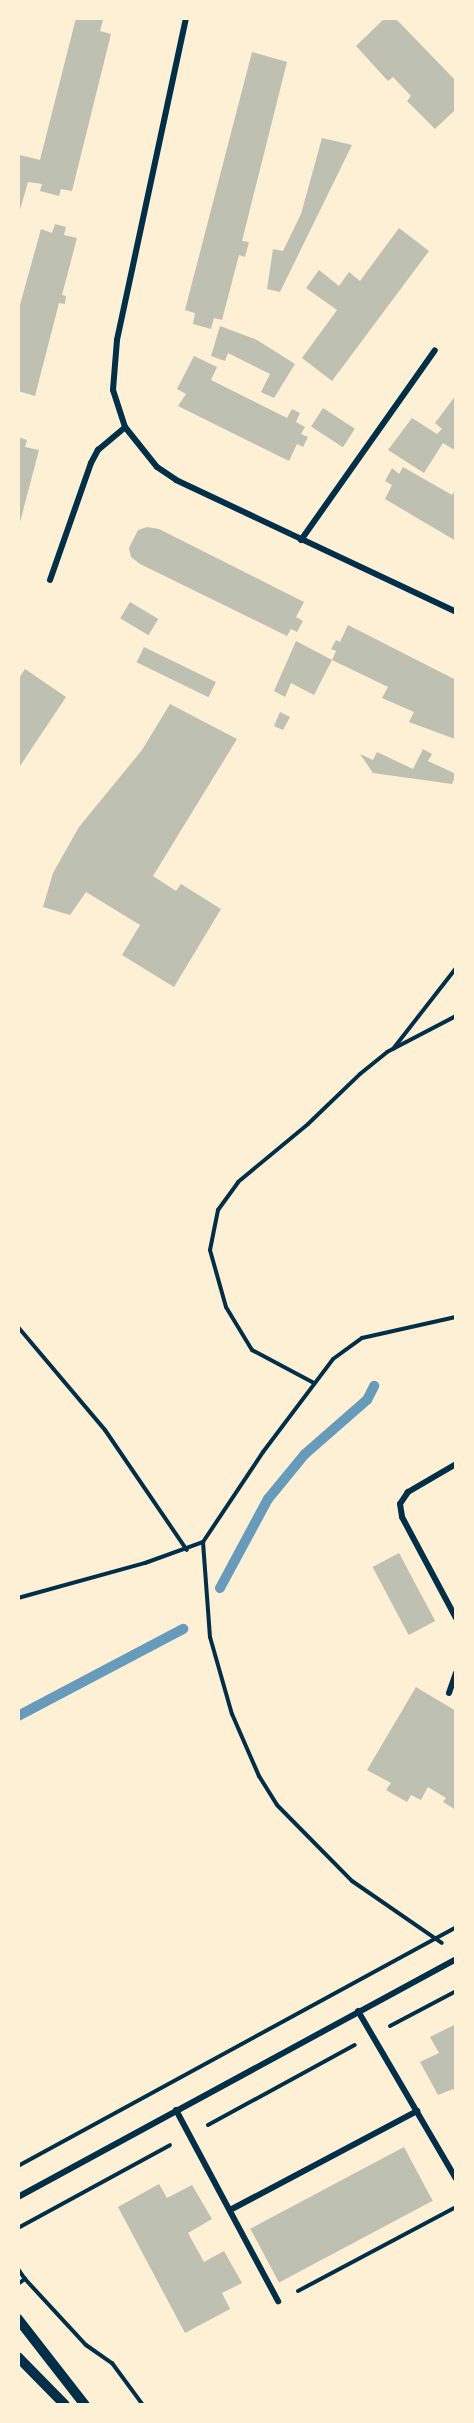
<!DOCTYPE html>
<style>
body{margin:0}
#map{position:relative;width:474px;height:2423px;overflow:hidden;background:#fdf0d5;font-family:Commissioner,sans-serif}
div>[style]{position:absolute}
.stream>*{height:10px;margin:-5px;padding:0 5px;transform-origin:5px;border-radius:5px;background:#669bbc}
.building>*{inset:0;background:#bec0b2;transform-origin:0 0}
.path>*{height:4px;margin:-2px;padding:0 2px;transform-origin:2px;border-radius:2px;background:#003049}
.minor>*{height:6px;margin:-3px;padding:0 3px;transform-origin:3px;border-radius:3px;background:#003049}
.tertiary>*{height:10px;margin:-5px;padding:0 5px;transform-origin:5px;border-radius:5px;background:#003049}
span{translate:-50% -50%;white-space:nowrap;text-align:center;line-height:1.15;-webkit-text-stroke:5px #fdf0d5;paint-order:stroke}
.frame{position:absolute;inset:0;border:20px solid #fdf0d5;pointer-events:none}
</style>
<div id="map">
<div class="stream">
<div style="left:220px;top:1588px;width:101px;rotate:-61.7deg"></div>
<div style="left:268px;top:1499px;width:58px;rotate:-50.6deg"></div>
<div style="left:305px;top:1454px;width:82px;rotate:-41.1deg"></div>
<div style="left:367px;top:1400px;width:16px;rotate:-63deg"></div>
<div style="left:18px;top:1716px;width:187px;rotate:-27.8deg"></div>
</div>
<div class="building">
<div style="clip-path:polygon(76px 18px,103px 20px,100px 31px,111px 34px,72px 191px,61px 189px,59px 196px,40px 191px,42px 184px,28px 182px,18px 217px,20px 155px,40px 160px)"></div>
<div style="clip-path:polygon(385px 18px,395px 18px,456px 81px,456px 109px,435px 129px,407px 101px,411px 96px,393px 77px,388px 81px,356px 46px)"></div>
<div style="clip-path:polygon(252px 52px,287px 62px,242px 241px,249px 242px,245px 257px,239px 255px,222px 320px,214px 318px,211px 329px,193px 324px,195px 313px,185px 310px)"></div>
<div style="clip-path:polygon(322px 138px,352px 145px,280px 292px,267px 289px,273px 249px,283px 251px,301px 214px)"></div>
<div style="clip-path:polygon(55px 224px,66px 227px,64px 235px,77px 238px,62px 295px,66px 296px,65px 304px,59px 303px,35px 396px,18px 391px,18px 312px,41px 229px,52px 233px)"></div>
<div style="clip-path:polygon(399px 228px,429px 251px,332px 381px,302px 358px,337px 310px,306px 288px,319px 270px,339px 286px,349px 272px,360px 281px)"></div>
<div style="clip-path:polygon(220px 326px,257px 340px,295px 364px,274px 398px,261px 392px,270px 374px,228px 353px,225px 361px,211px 356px)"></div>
<div style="clip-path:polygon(194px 356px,217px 367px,211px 380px,287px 418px,292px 409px,300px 413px,296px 422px,305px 427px,301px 434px,308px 437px,303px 447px,297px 444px,289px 461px,178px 406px,186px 394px,177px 389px)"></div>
<div style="clip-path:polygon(456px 395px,456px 451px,443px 443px,424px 473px,388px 450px,412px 418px,437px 434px,442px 429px,435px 423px)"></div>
<div style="left:323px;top:408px;width:38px;height:22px;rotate:33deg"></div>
<div style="clip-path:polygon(18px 437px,27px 440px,25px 447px,39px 450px,19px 526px)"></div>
<div style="clip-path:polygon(403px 467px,452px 495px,456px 489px,456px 541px,385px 499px,392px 485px,385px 481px,392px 468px,399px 474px)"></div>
<div style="clip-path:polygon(147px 527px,159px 529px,304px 602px,296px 617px,303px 621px,297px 632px,291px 629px,287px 636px,140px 564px,131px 557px,129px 548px,138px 530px)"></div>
<div style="left:130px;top:602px;width:33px;height:19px;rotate:31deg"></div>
<div style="clip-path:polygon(348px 625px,456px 680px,455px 739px,409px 722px,414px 712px,382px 698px,388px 687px,332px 660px,314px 695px,291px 683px,285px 697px,274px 691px,296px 641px,332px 660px,336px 651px,331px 649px,336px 640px,340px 642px)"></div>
<div style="left:144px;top:647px;width:80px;height:17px;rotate:26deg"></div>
<div style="clip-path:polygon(25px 669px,66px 697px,18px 769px,18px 680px)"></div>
<div style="clip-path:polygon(170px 704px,237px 739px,153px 876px,176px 891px,181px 884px,221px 909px,174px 987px,122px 955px,140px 925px,86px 892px,70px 915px,43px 907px,53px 873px,79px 827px,142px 750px)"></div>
<div style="clip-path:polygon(280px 712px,290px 717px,283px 730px,274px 726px)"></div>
<div style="clip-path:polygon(423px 749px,432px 754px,428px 761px,456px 774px,452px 784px,373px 773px,360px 754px,373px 760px,377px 752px,413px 769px)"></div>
<div style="left:399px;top:1553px;width:77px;height:30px;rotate:62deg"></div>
<div style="clip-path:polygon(416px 1687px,456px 1711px,456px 1810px,443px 1802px,446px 1798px,428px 1787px,421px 1800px,411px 1795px,407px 1802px,386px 1790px,391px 1783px,367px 1770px)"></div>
<div style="clip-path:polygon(456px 2024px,456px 2095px,453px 2089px,438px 2095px,420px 2062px,439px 2053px,430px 2037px)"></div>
<div style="left:404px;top:2147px;width:61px;height:174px;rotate:62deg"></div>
<div style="clip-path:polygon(159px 2184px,167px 2198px,192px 2185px,212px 2219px,188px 2233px,204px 2262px,224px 2251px,242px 2283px,222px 2293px,230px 2309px,185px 2333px,118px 2207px)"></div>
</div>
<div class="path">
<div style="left:393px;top:1049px;width:103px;rotate:-52.1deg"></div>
<div style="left:18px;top:1327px;width:135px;rotate:49.8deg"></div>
<div style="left:105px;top:1430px;width:145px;rotate:55.7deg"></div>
<div style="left:314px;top:1383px;width:70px;rotate:-152deg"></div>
<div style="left:252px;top:1350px;width:50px;rotate:-121.2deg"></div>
<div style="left:226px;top:1307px;width:59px;rotate:-105.7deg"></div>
<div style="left:210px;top:1250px;width:41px;rotate:-78.7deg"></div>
<div style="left:218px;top:1210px;width:34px;rotate:-54deg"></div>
<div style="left:238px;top:1182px;width:91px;rotate:-39.6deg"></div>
<div style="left:308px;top:1124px;width:72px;rotate:-43.9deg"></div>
<div style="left:360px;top:1074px;width:35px;rotate:-39deg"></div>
<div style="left:387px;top:1052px;width:78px;rotate:-27.6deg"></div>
<div style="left:203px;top:1542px;width:95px;rotate:85.8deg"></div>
<div style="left:210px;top:1637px;width:80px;rotate:74.1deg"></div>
<div style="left:232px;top:1714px;width:68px;rotate:66.5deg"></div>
<div style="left:259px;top:1776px;width:34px;rotate:58deg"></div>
<div style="left:277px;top:1805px;width:107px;rotate:45.4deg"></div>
<div style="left:352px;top:1881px;width:109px;rotate:34.6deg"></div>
<div style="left:18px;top:1598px;width:132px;rotate:-15.4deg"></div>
<div style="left:145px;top:1563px;width:62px;rotate:-19.9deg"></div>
<div style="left:203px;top:1542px;width:108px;rotate:-56.3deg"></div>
<div style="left:263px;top:1452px;width:116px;rotate:-53deg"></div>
<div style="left:333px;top:1359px;width:36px;rotate:-36deg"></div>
<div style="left:362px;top:1338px;width:96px;rotate:-12.6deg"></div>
<div style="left:390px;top:2026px;width:75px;rotate:-27.9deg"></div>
<div style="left:208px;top:2125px;width:167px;rotate:-28.6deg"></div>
<div style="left:18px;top:2166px;width:499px;rotate:-28.6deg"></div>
<div style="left:18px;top:2228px;width:173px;rotate:-28.6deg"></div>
<div style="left:18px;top:2269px;width:12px;rotate:55deg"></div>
<div style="left:18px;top:2284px;width:9px;rotate:-36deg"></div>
<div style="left:25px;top:2279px;width:90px;rotate:47.3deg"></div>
<div style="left:86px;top:2345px;width:32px;rotate:35deg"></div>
<div style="left:112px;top:2363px;width:52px;rotate:53.6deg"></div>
<div style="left:298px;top:2291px;width:179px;rotate:-28deg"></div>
</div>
<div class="minor">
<div style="left:186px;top:18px;width:329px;rotate:102.1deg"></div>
<div style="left:117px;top:340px;width:50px;rotate:94.6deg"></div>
<div style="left:113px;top:390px;width:39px;rotate:72deg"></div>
<div style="left:125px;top:427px;width:51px;rotate:51.3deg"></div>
<div style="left:157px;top:467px;width:23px;rotate:34deg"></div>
<div style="left:176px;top:480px;width:310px;rotate:25.2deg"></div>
<div style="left:301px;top:540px;width:232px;rotate:-54.8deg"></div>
<div style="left:50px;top:580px;width:124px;rotate:-70.7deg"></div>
<div style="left:91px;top:463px;width:15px;rotate:-62deg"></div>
<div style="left:98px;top:450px;width:35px;rotate:-40deg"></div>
<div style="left:456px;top:1464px;width:56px;rotate:149.7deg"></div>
<div style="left:408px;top:1492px;width:14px;rotate:124deg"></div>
<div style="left:400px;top:1504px;width:13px;rotate:81deg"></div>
<div style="left:402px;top:1517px;width:115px;rotate:61.9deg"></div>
<div style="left:449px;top:1693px;width:21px;rotate:-71deg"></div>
<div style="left:358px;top:2011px;width:194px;rotate:59.7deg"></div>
<div style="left:176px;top:2110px;width:217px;rotate:61.9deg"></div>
<div style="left:18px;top:2197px;width:498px;rotate:-28.5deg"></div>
<div style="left:230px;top:2210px;width:212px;rotate:-27.9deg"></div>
</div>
<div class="tertiary">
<div style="left:18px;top:2319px;width:109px;rotate:52.1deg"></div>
<div style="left:18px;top:2357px;width:67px;rotate:45.6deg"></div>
</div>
<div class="frame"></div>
</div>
